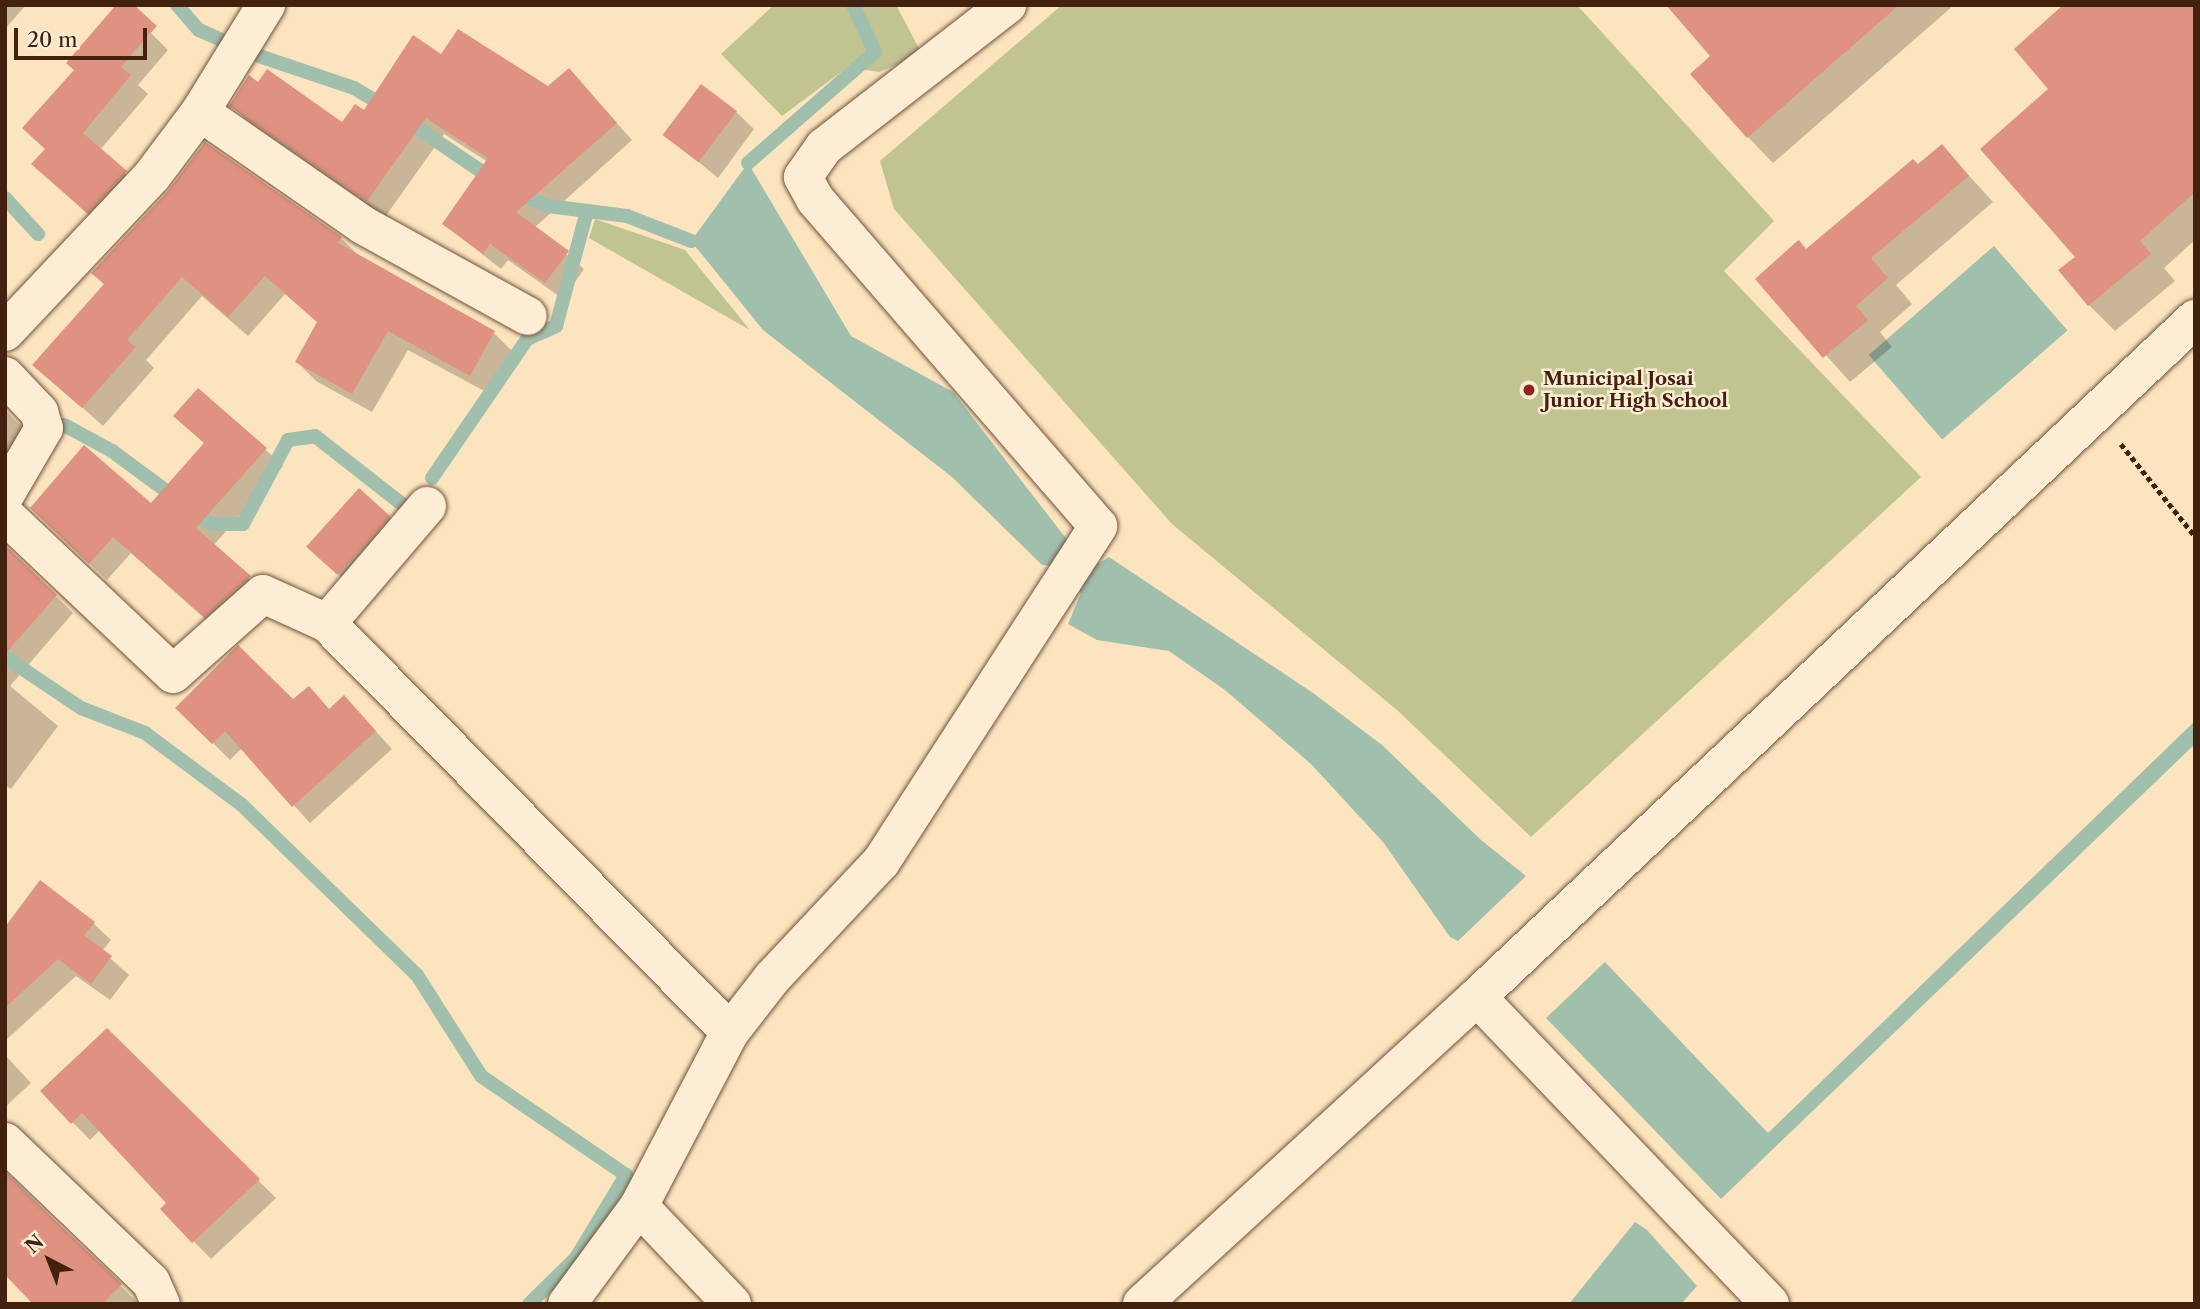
<!DOCTYPE html>
<style>
body{margin:0}
#map{position:relative;width:2200px;height:1309px;overflow:hidden;background:#fce4be;font-family:"Libre Caslon Text",serif}
div>[style]{position:absolute}
.green>*{inset:0;background:#bfc491}
.water>*{inset:0;background:#a0bfad;transform-origin:0 0}
.shadow>*{inset:0;background:#0003}
.stream>*{height:14px;margin:-7px;padding:0 7px;transform-origin:7px;border-radius:7px;background:#a0bfad}
.building>*{inset:0;background:#df9282;transform-origin:0 0}
.path>*{height:4.5px;margin-top:-2.25px;transform-origin:0;background:repeating-linear-gradient(90deg,#43210f 0 5px,transparent 0 8.5px)}
.roads{filter:drop-shadow(0 0 2px #71523b) drop-shadow(0 0 2px #71523b)}
.minor>*{height:38px;margin:-19px;padding:0 19px;transform-origin:19px;border-radius:19px;background:#fdedd5}
.dots>*{width:19px;height:19px;translate:-50% -50%;box-sizing:border-box;border:4px solid #fdedd5;border-radius:50%}
span{translate:-50% -50%;white-space:nowrap;text-align:center;line-height:1.15;-webkit-text-stroke:5px #fdedd5;paint-order:stroke}
.poi-label{font-size:19px;color:#43210f;font-weight:700}
.left{translate:0 -50%;text-align:left}
.frame{position:absolute;inset:0;border:7px solid #43210f;pointer-events:none}
.north{position:absolute;left:14px;top:1225px;width:70px;height:70px;-webkit-text-stroke:5px #fdedd5;paint-order:stroke;rotate:318deg;font-size:19px;font-weight:700;line-height:28px;text-align:center;color:#43210f}
.north::after{content:'';display:block;margin:auto;width:24px;height:32px;background:#43210f;clip-path:polygon(50% 0,100% 100%,50% 72%,0 100%)}
.scale{position:absolute;left:14px;top:28px;width:133px;height:32px;box-sizing:border-box;border:4px solid #43210f;border-top:0;padding-left:9px;font-size:21px;line-height:24px;white-space:nowrap;color:#43210f;-webkit-text-stroke:5px #fdedd5;paint-order:stroke}
</style>
<div id="map">
<div class="green">
<div style="clip-path:polygon(774px 5px,896px 5px,922px 54px,879px 72px,848px 67px,782px 116px,721px 54px)"></div>
<div style="clip-path:polygon(1062px 5px,1577px 5px,1774px 221px,1724px 271px,1921px 477px,1531px 837px,1397px 710px,1172px 524px,894px 209px,880px 161px)"></div>
<div style="clip-path:polygon(595px 219px,685px 250px,750px 330px,589px 238px)"></div>
</div>
<div class="water">
<div style="clip-path:polygon(748px 163px,851px 336px,953px 392px,1068px 541px,1098px 564px,1109px 557px,1313px 693px,1382px 745px,1481px 840px,1526px 876px,1458px 941px,1450px 937px,1383px 842px,1311px 764px,1225px 690px,1169px 651px,1097px 640px,1068px 624px,1081px 593px,1054px 566px,1042px 565px,952px 477px,763px 330px,691px 241px)"></div>
<div style="left:1994px;top:246px;width:112px;height:166px;rotate:49deg"></div>
<div style="clip-path:polygon(2195px 721px,2195px 744px,1721px 1199px,1546px 1018px,1605px 962px,1768px 1133px)"></div>
<div style="clip-path:polygon(1635px 1222px,1647px 1230px,1697px 1286px,1681px 1304px,1569px 1304px)"></div>
</div>
<div class="shadow">
<div style="clip-path:polygon(5px 5px,26px 5px,5px 29px)"></div>
<div style="clip-path:polygon(1680px 5px,1954px 5px,1773px 163px,1748px 137px,1713px 56px)"></div>
<div style="clip-path:polygon(2195px 5px,2195px 240px,2164px 268px,2175px 281px,2115px 331px,2089px 305px,2077px 257px)"></div>
<div style="clip-path:polygon(151px 33px,168px 50px,138px 85px,148px 94px,100px 150px,143px 190px,105px 230px,33px 164px)"></div>
<div style="clip-path:polygon(442px 57px,549px 88px,585px 88px,632px 140px,534px 228px,584px 269px,563px 299px,508px 260px,501px 269px,444px 224px,488px 162px,444px 134px,385px 217px,249px 122px,232px 106px,259px 84px,343px 125px)"></div>
<div style="clip-path:polygon(736px 112px,754px 129px,718px 178px,666px 135px)"></div>
<div style="clip-path:polygon(1942px 146px,1993px 202px,1896px 285px,1912px 304px,1880px 332px,1892px 347px,1850px 382px,1758px 279px,1807px 251px)"></div>
<div style="clip-path:polygon(341px 238px,360px 257px,494px 333px,513px 352px,490px 394px,408px 350px,372px 412px,316px 381px,297px 362px,318px 323px,285px 294px,248px 336px,202px 296px,146px 360px,154px 368px,103px 426px,35px 365px,105px 284px)"></div>
<div style="clip-path:polygon(5px 410px,32px 438px,5px 484px)"></div>
<div style="clip-path:polygon(206px 444px,265px 449px,283px 466px,213px 546px,267px 595px,222px 634px,131px 553px,107px 580px,49px 525px,151px 506px)"></div>
<div style="clip-path:polygon(389px 517px,406px 534px,357px 591px,327px 564px)"></div>
<div style="clip-path:polygon(5px 565px,56px 596px,73px 613px,10px 686px,58px 726px,11px 789px,5px 785px)"></div>
<div style="clip-path:polygon(293px 702px,361px 715px,392px 749px,310px 823px,242px 748px,230px 760px,178px 708px)"></div>
<div style="clip-path:polygon(93px 923px,111px 940px,102px 951px,129px 975px,110px 1000px,76px 976px,5px 1041px,5px 930px)"></div>
<div style="clip-path:polygon(107px 1030px,276px 1198px,211px 1259px,162px 1209px,168px 1203px,100px 1130px,90px 1140px,42px 1091px)"></div>
<div style="clip-path:polygon(5px 1055px,31px 1083px,5px 1107px)"></div>
<div style="clip-path:polygon(5px 1171px,138px 1303px,35px 1304px,5px 1273px)"></div>
</div>
<div class="stream">
<div style="left:177px;top:5px;width:33px;rotate:49deg"></div>
<div style="left:199px;top:30px;width:30px;rotate:24deg"></div>
<div style="left:259px;top:56px;width:100px;rotate:18.6deg"></div>
<div style="left:354px;top:88px;width:39px;rotate:31deg"></div>
<div style="left:404px;top:119px;width:109px;rotate:34.1deg"></div>
<div style="left:748px;top:163px;width:169px;rotate:-41.2deg"></div>
<div style="left:875px;top:52px;width:52px;rotate:-115.1deg"></div>
<div style="left:515px;top:192px;width:36px;rotate:23deg"></div>
<div style="left:548px;top:206px;width:80px;rotate:7.2deg"></div>
<div style="left:627px;top:216px;width:69px;rotate:21.3deg"></div>
<div style="left:5px;top:198px;width:49px;rotate:47.5deg"></div>
<div style="left:64px;top:425px;width:55px;rotate:28.4deg"></div>
<div style="left:112px;top:451px;width:123px;rotate:36.4deg"></div>
<div style="left:211px;top:524px;width:32px"></div>
<div style="left:243px;top:524px;width:95px;rotate:-61.8deg"></div>
<div style="left:288px;top:440px;width:27px;rotate:-8deg"></div>
<div style="left:315px;top:436px;width:112px;rotate:38.1deg"></div>
<div style="left:432px;top:478px;width:168px;rotate:-55.6deg"></div>
<div style="left:527px;top:339px;width:32px;rotate:-24deg"></div>
<div style="left:556px;top:326px;width:119px;rotate:-74.9deg"></div>
<div style="left:5px;top:657px;width:92px;rotate:33.9deg"></div>
<div style="left:81px;top:708px;width:69px;rotate:21.3deg"></div>
<div style="left:145px;top:733px;width:121px;rotate:36.6deg"></div>
<div style="left:242px;top:805px;width:244px;rotate:44.2deg"></div>
<div style="left:417px;top:975px;width:120px;rotate:57.6deg"></div>
<div style="left:481px;top:1076px;width:176px;rotate:34.3deg"></div>
<div style="left:626px;top:1175px;width:97px;rotate:121.1deg"></div>
<div style="left:576px;top:1258px;width:66px;rotate:135.6deg"></div>
</div>
<div class="building">
<div style="clip-path:polygon(116px 5px,134px 5px,157px 26px,121px 67px,131px 75px,83px 133px,127px 171px,87px 213px,31px 164px,45px 149px,22px 128px,74px 70px,66px 63px)"></div>
<div style="clip-path:polygon(1666px 5px,1899px 5px,1747px 138px,1690px 74px,1710px 56px)"></div>
<div style="clip-path:polygon(2063px 5px,2195px 5px,2195px 192px,2140px 241px,2151px 254px,2088px 306px,2058px 270px,2075px 257px,1980px 149px,2048px 89px,2014px 49px)"></div>
<div style="clip-path:polygon(458px 29px,548px 86px,569px 68px,617px 123px,516px 212px,569px 251px,545px 283px,490px 244px,483px 254px,442px 224px,488px 158px,426px 118px,367px 201px,229px 106px,249px 75px,258px 82px,267px 69px,342px 122px,355px 104px,364px 110px,413px 35px,441px 54px)"></div>
<div style="left:701px;top:84px;width:45px;height:64px;rotate:37deg"></div>
<div style="clip-path:polygon(205px 142px,342px 237px,338px 243px,495px 331px,470px 376px,388px 331px,352px 394px,295px 362px,317px 322px,265px 276px,228px 317px,182px 277px,127px 340px,136px 347px,82px 408px,32px 365px,104px 284px,91px 273px,168px 191px)"></div>
<div style="clip-path:polygon(1942px 144px,1969px 176px,1871px 258px,1888px 278px,1856px 306px,1868px 320px,1823px 358px,1755px 279px,1795px 243px,1799px 240px,1806px 249px,1913px 159px,1918px 164px)"></div>
<div style="clip-path:polygon(198px 388px,267px 448px,196px 528px,251px 576px,204px 617px,113px 537px,89px 564px,30px 508px,84px 445px,151px 503px,204px 443px,173px 416px)"></div>
<div style="left:359px;top:488px;width:42px;height:79px;rotate:42deg"></div>
<div style="clip-path:polygon(5px 545px,57px 595px,5px 654px)"></div>
<div style="clip-path:polygon(238px 645px,293px 699px,309px 686px,329px 709px,344px 695px,376px 731px,292px 807px,225px 731px,212px 744px,175px 708px)"></div>
<div style="clip-path:polygon(40px 880px,95px 922px,84px 935px,112px 956px,91px 984px,58px 959px,5px 1008px,5px 927px)"></div>
<div style="clip-path:polygon(107px 1028px,260px 1179px,192px 1243px,160px 1209px,166px 1203px,82px 1113px,71px 1124px,40px 1091px)"></div>
<div style="clip-path:polygon(5px 1173px,122px 1284px,102px 1304px,33px 1304px,5px 1275px)"></div>
</div>
<div class="path">
<div style="left:2121px;top:444px;width:118px;rotate:51.2deg"></div>
</div>
<div class="roads">
<div class="minor">
<div style="left:200px;top:112px;width:198px;rotate:34.7deg"></div>
<div style="left:363px;top:225px;width:188px;rotate:28.9deg"></div>
<div style="left:5px;top:332px;width:214px;rotate:-46.7deg"></div>
<div style="left:152px;top:176px;width:80px;rotate:-53.1deg"></div>
<div style="left:200px;top:112px;width:126px;rotate:-58.3deg"></div>
<div style="left:5px;top:376px;width:50px;rotate:46.6deg"></div>
<div style="left:39px;top:412px;width:17px;rotate:73deg"></div>
<div style="left:44px;top:428px;width:78px;rotate:120.2deg"></div>
<div style="left:427px;top:506px;width:154px;rotate:130.5deg"></div>
<div style="left:327px;top:623px;width:574px;rotate:45.42deg"></div>
<div style="left:5px;top:515px;width:231px;rotate:43.4deg"></div>
<div style="left:173px;top:674px;width:120px;rotate:-41.6deg"></div>
<div style="left:263px;top:594px;width:70px;rotate:24.4deg"></div>
<div style="left:1477px;top:997px;width:424px;rotate:46.3deg"></div>
<div style="left:5px;top:1142px;width:202px;rotate:43.8deg"></div>
<div style="left:151px;top:1282px;width:24px;rotate:66deg"></div>
<div style="left:639px;top:1206px;width:135px;rotate:46.5deg"></div>
<div style="left:567px;top:1304px;width:122px;rotate:-53.7deg"></div>
<div style="left:639px;top:1206px;width:196px;rotate:-62.4deg"></div>
<div style="left:730px;top:1032px;width:68px;rotate:-52.1deg"></div>
<div style="left:772px;top:978px;width:159px;rotate:-46.8deg"></div>
<div style="left:881px;top:862px;width:400px;rotate:-57.1deg"></div>
<div style="left:1098px;top:526px;width:432px;rotate:-130.9deg"></div>
<div style="left:815px;top:199px;width:25px;rotate:-119deg"></div>
<div style="left:803px;top:177px;width:37px;rotate:-55deg"></div>
<div style="left:824px;top:147px;width:232px;rotate:-37.8deg"></div>
<div style="left:1142px;top:1304px;width:454px;rotate:-42.5deg"></div>
<div style="left:1477px;top:997px;width:988px;rotate:-43.36deg"></div>
</div>
</div>
<div class="dots">
<div style="left:1529px;top:390px;background:#8f2418"></div>
</div>
<div class="poi-label">
<span class="left" style="left:1543px;top:390px">Municipal Josai<br>Junior High School</span>
</div>
<div class="frame"></div>
<div class="north">N</div>
<div class="scale">20 m</div>
</div>
